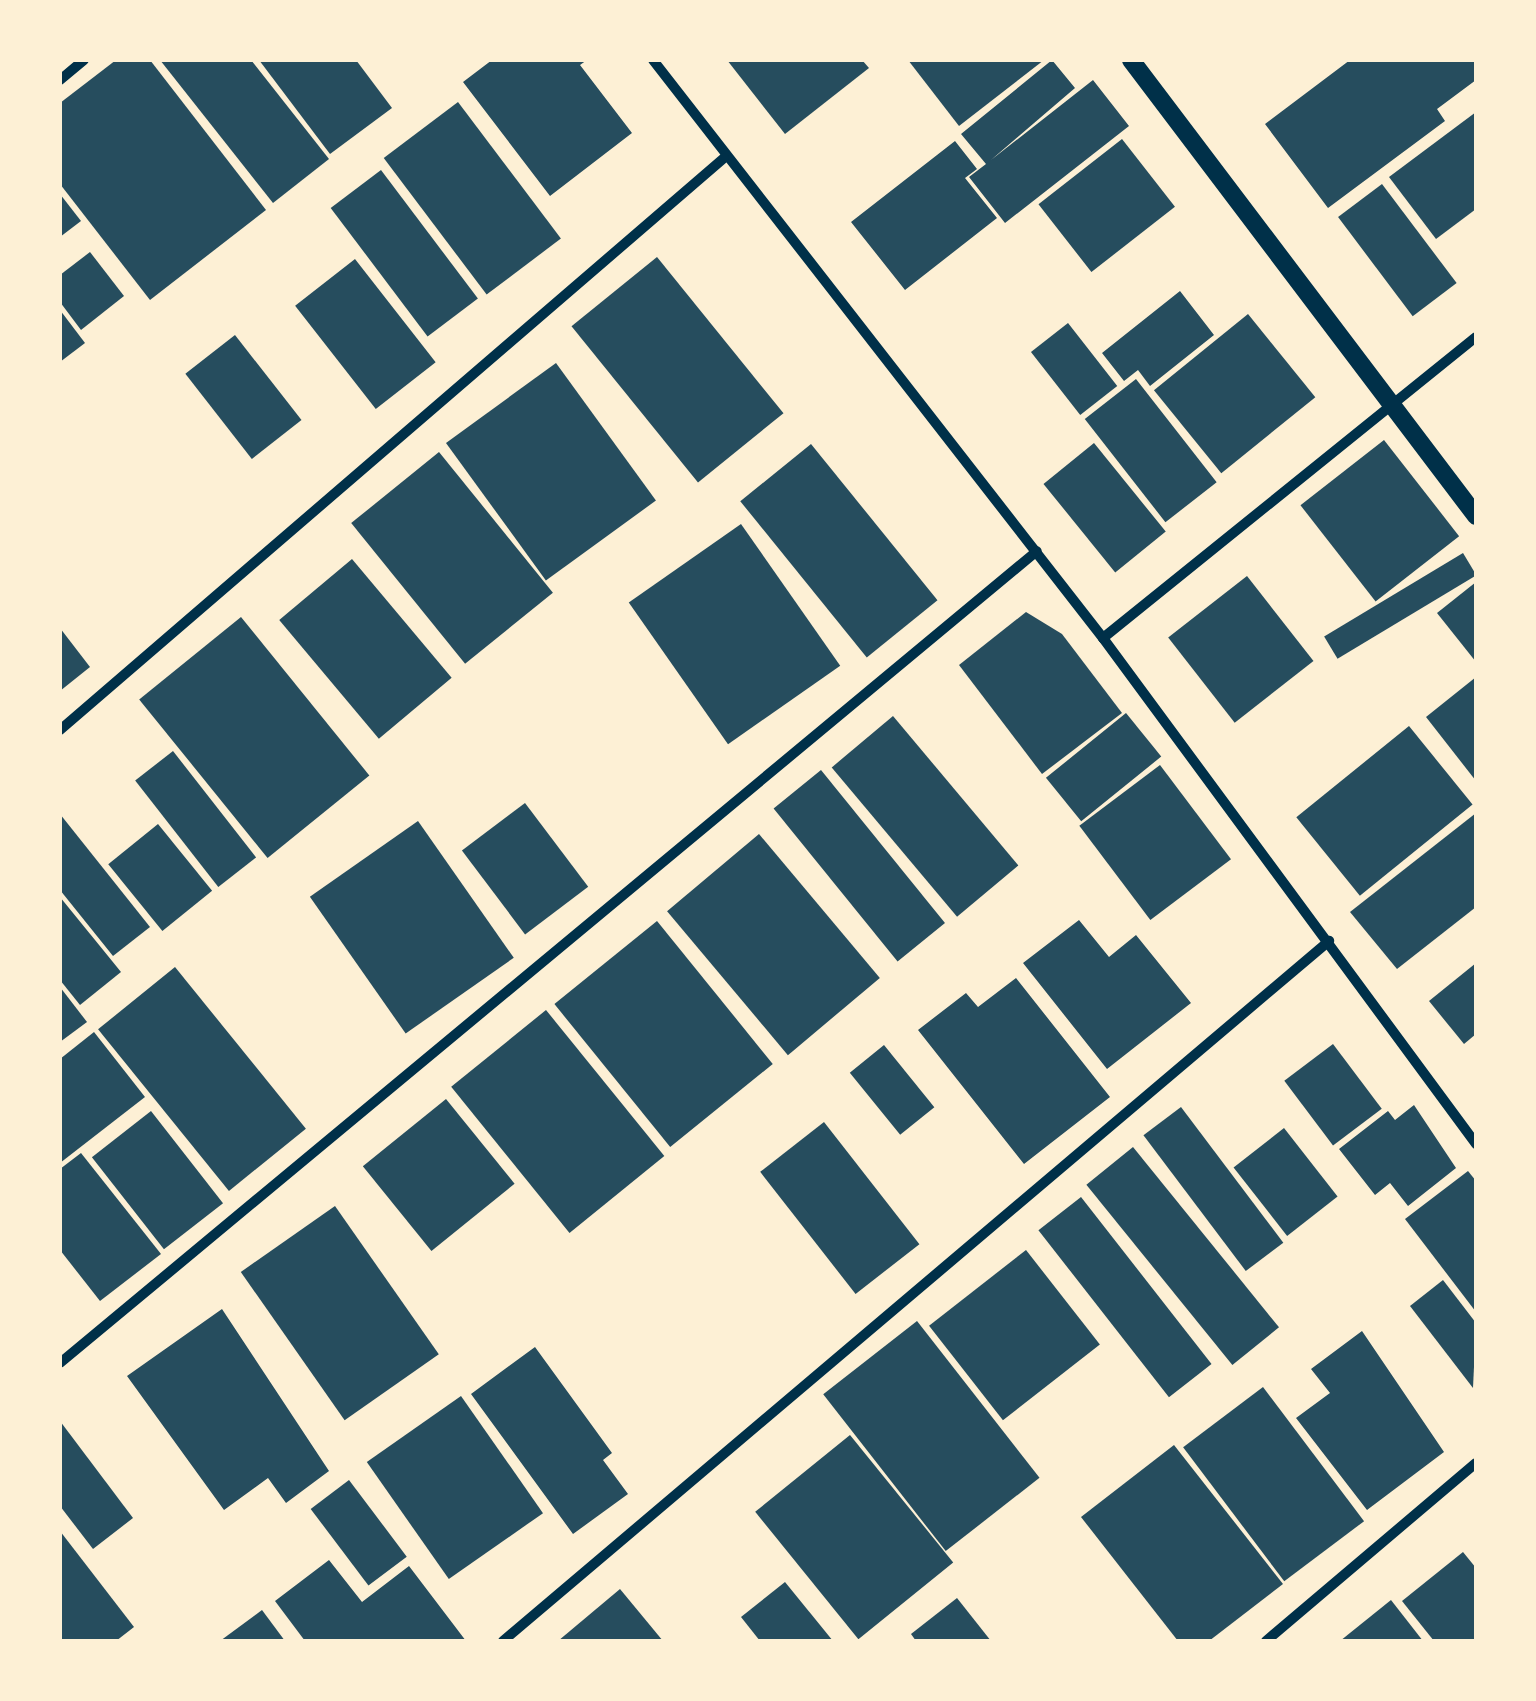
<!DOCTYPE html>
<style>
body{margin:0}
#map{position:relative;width:1536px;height:1701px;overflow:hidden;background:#fdf0d5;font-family:"PT Sans",sans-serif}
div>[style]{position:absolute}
.building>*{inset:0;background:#264d5e;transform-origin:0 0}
.minor>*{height:10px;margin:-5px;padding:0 5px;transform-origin:5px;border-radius:5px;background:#003049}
.tertiary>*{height:18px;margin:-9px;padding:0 9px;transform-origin:9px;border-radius:9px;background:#003049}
span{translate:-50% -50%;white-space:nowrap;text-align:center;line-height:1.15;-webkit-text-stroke:10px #fdf0d5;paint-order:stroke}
.frame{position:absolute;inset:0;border:62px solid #fdf0d5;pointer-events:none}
</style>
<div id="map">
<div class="building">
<div style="clip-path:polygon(116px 60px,150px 60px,266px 210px,150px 300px,60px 184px,60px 103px)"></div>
<div style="clip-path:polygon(160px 60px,251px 60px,329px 159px,273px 203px)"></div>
<div style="clip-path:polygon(259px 60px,356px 60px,392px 108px,330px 154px)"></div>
<div style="clip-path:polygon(492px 60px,587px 60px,580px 65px,632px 133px,550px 196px,463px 82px)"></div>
<div style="clip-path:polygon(727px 60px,862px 60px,869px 68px,785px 134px)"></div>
<div style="clip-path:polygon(908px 60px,1044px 60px,959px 126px)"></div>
<div style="clip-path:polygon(1052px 60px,1075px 88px,991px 160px,1093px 80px,1129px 126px,1005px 223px,969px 177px,986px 164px,961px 134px)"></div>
<div style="clip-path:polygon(1350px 60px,1476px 60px,1476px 80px,1437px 109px,1445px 121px,1328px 208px,1265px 124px)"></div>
<div style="left:458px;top:102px;width:171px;height:93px;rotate:53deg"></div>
<div style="clip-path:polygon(1476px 112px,1476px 209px,1436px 239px,1389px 177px)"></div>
<div style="left:1122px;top:139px;width:86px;height:106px;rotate:52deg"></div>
<div style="clip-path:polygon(955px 141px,977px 169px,965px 178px,997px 218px,905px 290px,851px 222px)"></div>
<div style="left:381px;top:170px;width:161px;height:63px;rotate:53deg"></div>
<div style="left:1382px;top:184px;width:124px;height:55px;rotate:53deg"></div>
<div style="clip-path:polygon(60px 194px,81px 221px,60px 237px)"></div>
<div style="clip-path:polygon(90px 252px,124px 296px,81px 330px,60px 302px,60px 275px)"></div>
<div style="left:657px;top:257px;width:201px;height:110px;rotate:51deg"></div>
<div style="left:355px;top:259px;width:131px;height:76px;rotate:52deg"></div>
<div style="clip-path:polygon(1180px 291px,1214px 335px,1150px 386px,1138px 370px,1124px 381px,1102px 353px)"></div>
<div style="clip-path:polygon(60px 310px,85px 343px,60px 362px)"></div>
<div style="left:1248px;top:314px;width:107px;height:121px;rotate:51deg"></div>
<div style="left:1068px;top:323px;width:80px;height:47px;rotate:52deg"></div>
<div style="left:235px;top:335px;width:108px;height:63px;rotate:52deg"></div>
<div style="left:556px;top:363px;width:170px;height:136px;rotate:54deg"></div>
<div style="left:1136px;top:379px;width:131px;height:65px;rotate:52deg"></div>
<div style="left:1384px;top:440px;width:122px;height:106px;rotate:52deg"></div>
<div style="left:1094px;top:443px;width:114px;height:65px;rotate:51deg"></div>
<div style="left:811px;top:444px;width:201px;height:91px;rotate:51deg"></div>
<div style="left:439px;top:452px;width:181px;height:113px;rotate:51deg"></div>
<div style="left:741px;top:524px;width:173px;height:137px;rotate:55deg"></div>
<div style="left:1463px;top:553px;width:26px;height:162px;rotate:59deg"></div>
<div style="left:352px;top:559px;width:155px;height:95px;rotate:50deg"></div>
<div style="left:1247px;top:576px;width:108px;height:100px;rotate:52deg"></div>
<div style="clip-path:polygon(1476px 582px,1476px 662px,1437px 613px)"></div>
<div style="clip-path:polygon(1026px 612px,1062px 634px,1122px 713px,1042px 774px,959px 665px)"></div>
<div style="left:241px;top:617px;width:204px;height:131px;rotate:51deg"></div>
<div style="clip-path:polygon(60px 628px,90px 667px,60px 691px)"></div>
<div style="clip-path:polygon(1476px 677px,1476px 781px,1426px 717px)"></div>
<div style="left:1126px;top:713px;width:56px;height:103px;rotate:51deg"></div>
<div style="left:893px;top:716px;width:195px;height:80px;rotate:50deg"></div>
<div style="left:1409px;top:726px;width:101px;height:145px;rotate:51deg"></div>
<div style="left:173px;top:751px;width:135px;height:48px;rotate:52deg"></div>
<div style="left:1160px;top:765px;width:118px;height:101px;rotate:53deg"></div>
<div style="left:821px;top:770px;width:197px;height:61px;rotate:51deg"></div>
<div style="left:525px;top:803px;width:105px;height:79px;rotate:53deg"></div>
<div style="clip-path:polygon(1476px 813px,1476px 907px,1397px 969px,1350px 912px)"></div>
<div style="clip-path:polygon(60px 814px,150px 927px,113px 956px,60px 890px)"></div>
<div style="left:418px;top:821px;width:167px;height:132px;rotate:55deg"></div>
<div style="left:158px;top:824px;width:86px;height:64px;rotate:51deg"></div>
<div style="left:759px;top:834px;width:188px;height:120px;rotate:50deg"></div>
<div style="clip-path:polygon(60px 897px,121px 972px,80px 1005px,60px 980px)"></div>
<div style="clip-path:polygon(1079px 920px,1109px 957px,1136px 935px,1191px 1003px,1107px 1069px,1023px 963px)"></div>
<div style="left:657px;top:921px;width:184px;height:132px;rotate:51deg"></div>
<div style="clip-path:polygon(1476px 963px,1476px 1034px,1464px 1044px,1429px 1001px)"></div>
<div style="left:175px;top:967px;width:208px;height:99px;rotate:51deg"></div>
<div style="clip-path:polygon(1016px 978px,1110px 1097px,1024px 1164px,918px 1030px,966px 993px,978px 1007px)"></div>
<div style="clip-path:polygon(60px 987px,87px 1022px,60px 1042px)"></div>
<div style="left:546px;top:1010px;width:188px;height:122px;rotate:51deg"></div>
<div style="clip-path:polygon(94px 1032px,145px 1097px,60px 1163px,60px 1059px)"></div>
<div style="left:1333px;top:1044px;width:81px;height:61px;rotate:53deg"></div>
<div style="left:884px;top:1045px;width:80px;height:44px;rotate:51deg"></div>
<div style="left:446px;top:1099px;width:109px;height:107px;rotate:51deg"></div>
<div style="clip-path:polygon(1414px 1105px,1456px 1168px,1408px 1206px,1390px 1183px,1375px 1195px,1339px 1149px,1388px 1111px,1395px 1120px)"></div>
<div style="left:1181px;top:1107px;width:170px;height:47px;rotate:53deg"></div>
<div style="left:151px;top:1111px;width:117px;height:75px;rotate:52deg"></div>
<div style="left:824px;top:1122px;width:155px;height:81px;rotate:52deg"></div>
<div style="left:1284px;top:1128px;width:87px;height:64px;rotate:52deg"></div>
<div style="left:1133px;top:1147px;width:232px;height:60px;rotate:51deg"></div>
<div style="clip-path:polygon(81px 1153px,161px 1254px,100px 1301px,60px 1250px,60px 1169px)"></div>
<div style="clip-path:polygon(1468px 1171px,1476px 1181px,1476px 1312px,1405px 1219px)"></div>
<div style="left:1081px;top:1197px;width:212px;height:54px;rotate:52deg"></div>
<div style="left:335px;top:1206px;width:181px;height:115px;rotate:55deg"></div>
<div style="left:1026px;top:1250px;width:120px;height:123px;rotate:52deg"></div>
<div style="clip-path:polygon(1443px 1280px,1476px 1323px,1473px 1388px,1410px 1306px)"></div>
<div style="clip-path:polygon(222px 1309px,329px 1471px,286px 1503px,268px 1478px,224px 1510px,127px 1376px)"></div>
<div style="left:917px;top:1321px;width:199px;height:119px;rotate:52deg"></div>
<div style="clip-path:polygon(1362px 1331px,1444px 1452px,1367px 1510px,1296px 1418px,1330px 1393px,1311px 1369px)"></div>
<div style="clip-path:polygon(535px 1347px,612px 1453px,603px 1460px,628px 1494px,573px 1534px,471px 1394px)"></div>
<div style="left:1263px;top:1387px;width:168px;height:100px;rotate:53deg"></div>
<div style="left:461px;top:1396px;width:143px;height:115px;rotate:55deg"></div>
<div style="clip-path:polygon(60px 1421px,133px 1518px,93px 1549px,60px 1506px)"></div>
<div style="left:850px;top:1435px;width:164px;height:122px;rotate:51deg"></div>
<div style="clip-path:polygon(1174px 1445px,1283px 1584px,1209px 1641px,1178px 1641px,1081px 1517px)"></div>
<div style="left:349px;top:1480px;width:96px;height:48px;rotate:53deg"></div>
<div style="clip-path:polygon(60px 1531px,134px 1627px,116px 1641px,60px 1641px)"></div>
<div style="clip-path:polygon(1463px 1552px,1476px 1568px,1476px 1641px,1434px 1641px,1402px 1601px)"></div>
<div style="clip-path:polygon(329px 1560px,362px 1602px,409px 1566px,466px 1641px,305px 1641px,275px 1601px)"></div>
<div style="clip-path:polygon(785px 1582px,833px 1641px,760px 1641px,741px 1617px)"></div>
<div style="clip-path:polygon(620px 1589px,663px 1641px,558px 1641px)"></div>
<div style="clip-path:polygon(957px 1598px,991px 1641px,916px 1641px,911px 1634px)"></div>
<div style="clip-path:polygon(1391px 1600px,1423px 1641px,1340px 1641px)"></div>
<div style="clip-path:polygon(262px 1610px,285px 1641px,220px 1641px)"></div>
</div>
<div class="minor">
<div style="left:653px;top:60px;width:733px;rotate:52.1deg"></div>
<div style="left:1103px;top:638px;width:629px;rotate:53.6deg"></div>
<div style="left:60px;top:80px;width:31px;rotate:-40deg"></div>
<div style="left:1103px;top:638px;width:479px;rotate:-38.9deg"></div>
<div style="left:60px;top:730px;width:876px;rotate:-40.74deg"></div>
<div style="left:60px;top:1363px;width:1270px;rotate:-39.73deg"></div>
<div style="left:503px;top:1641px;width:1083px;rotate:-40.28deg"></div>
<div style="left:1266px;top:1641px;width:275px;rotate:-40.3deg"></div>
</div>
<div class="tertiary">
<div style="left:1131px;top:60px;width:572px;rotate:52.89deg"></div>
</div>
<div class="frame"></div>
</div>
